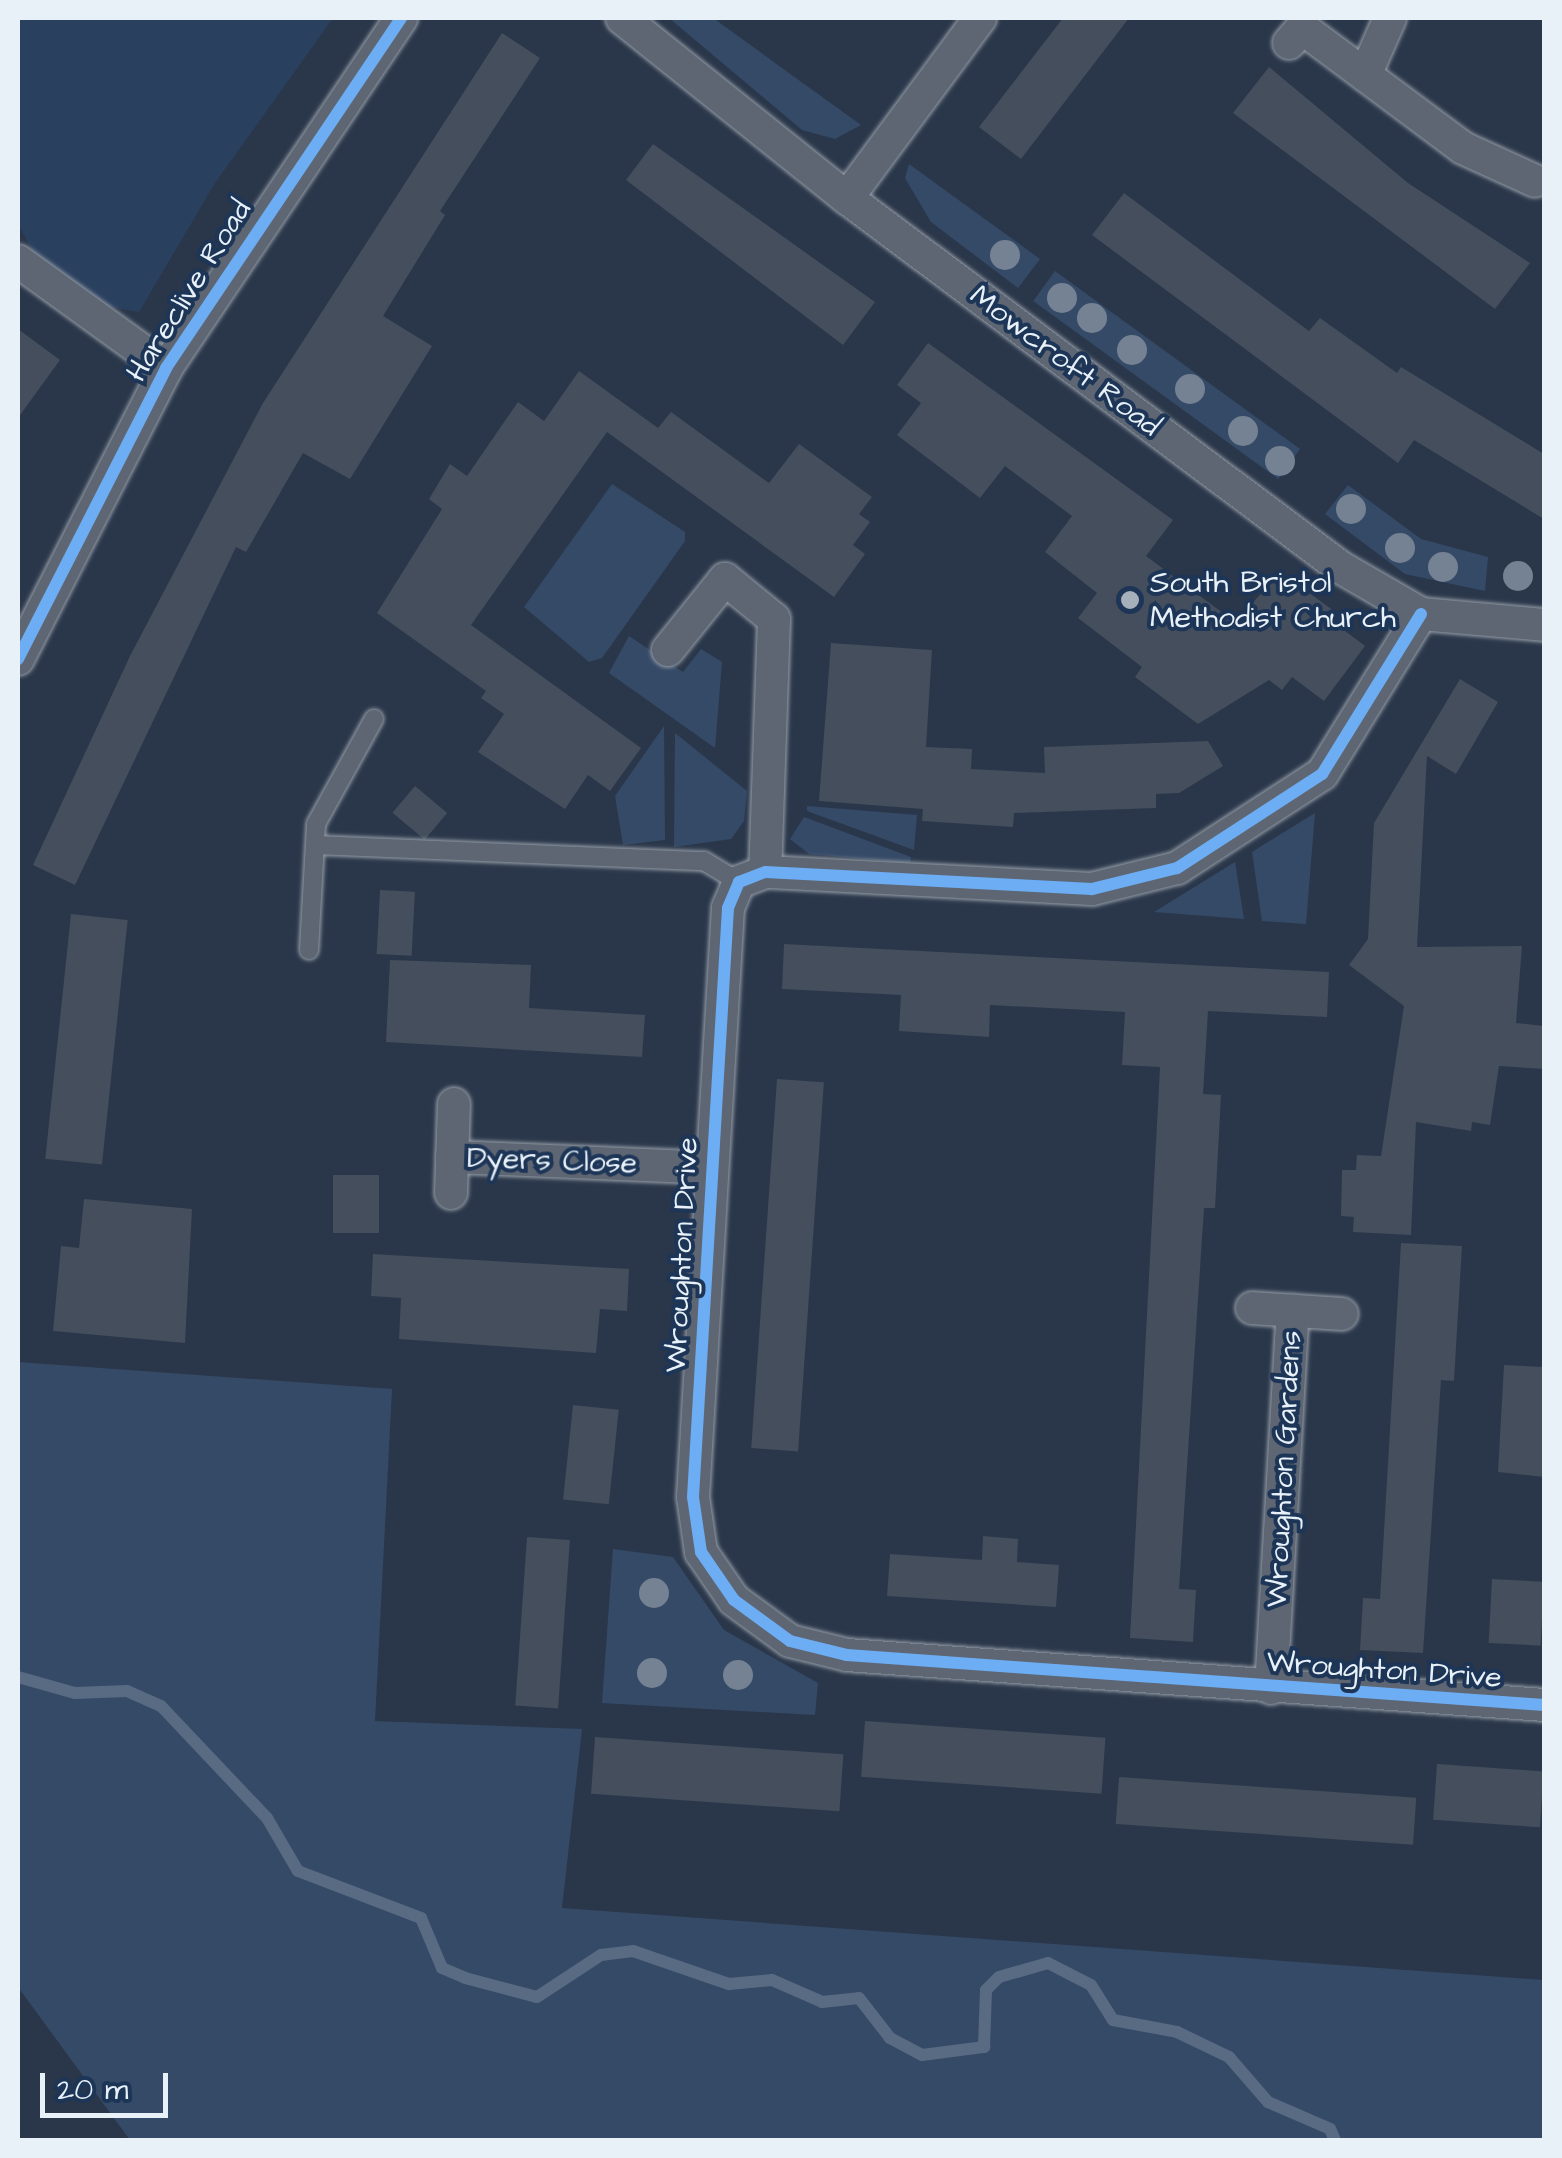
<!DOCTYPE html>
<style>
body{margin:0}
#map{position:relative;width:1562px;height:2158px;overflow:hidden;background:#2a374a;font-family:"Architects Daughter",sans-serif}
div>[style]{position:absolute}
.built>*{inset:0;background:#2a405f}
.green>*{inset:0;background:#354a67;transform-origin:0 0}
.stream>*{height:12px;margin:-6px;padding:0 6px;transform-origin:6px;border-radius:6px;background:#586b83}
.building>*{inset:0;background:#444e5c;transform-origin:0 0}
.roads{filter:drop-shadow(0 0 2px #959da7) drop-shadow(0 0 2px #959da7)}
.lane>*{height:18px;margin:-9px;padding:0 9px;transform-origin:9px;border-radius:9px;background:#5d6672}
.street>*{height:32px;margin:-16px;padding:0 16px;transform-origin:16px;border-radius:16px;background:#5d6672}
.cycleway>*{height:12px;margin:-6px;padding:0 6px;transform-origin:6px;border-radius:6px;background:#6dadf4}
.trees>*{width:30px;height:30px;margin:-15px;border-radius:50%;background:#758293}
.dots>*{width:28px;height:28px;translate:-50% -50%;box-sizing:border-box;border:5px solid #1d3557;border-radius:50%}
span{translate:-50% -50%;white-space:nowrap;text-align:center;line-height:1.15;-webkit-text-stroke:8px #1d3557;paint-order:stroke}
.street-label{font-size:30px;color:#e8f1f8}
.poi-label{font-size:30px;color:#e8f1f8}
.left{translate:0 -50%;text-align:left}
.frame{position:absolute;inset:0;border:20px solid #e8f1f8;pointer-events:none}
.scale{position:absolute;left:40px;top:2073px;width:128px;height:45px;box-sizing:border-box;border:5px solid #e8f1f8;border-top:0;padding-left:12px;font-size:30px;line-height:35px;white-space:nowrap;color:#e8f1f8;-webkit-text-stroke:8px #1d3557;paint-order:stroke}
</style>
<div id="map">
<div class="built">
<div style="clip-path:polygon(18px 18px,333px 18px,215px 183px,139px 312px,105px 306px,37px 259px,18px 224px)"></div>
</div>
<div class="green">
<div style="clip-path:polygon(669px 18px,713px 18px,861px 125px,835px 139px,802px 130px)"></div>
<div style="clip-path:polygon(909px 164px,1040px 259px,1018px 288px,931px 222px,905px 178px)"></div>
<div style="left:1055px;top:271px;width:303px;height:37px;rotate:36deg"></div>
<div style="clip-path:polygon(612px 484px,685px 532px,685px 541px,602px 658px,589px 662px,524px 607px)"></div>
<div style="clip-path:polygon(1348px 485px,1421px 539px,1488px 557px,1485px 591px,1405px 574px,1325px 514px)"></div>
<div style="clip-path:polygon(629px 636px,683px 672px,701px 649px,722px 662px,715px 748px,609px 673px)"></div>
<div style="clip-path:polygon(664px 726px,665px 840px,623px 845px,615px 796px)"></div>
<div style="clip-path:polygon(675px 733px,747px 791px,744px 821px,731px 839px,674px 847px)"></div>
<div style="clip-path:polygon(807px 806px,917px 815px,914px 850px,807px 811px)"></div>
<div style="clip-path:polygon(1315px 813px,1306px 924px,1262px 921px,1252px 852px)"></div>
<div style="clip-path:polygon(804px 817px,911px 857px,910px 863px,809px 854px,790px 839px)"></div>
<div style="clip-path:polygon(1235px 862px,1244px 919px,1154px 912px)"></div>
<div style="clip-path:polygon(18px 1362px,392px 1389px,375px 1721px,582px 1729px,562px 1908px,1544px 1980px,1544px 2140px,130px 2140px,18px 1987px)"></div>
<div style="clip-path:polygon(613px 1549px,673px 1557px,724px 1630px,818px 1683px,815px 1715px,602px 1703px)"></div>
</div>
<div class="stream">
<div style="left:18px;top:1677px;width:59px;rotate:15.7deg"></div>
<div style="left:75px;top:1693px;width:52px;rotate:-2.2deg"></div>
<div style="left:127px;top:1691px;width:37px;rotate:24deg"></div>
<div style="left:161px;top:1706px;width:154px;rotate:46.6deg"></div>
<div style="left:267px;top:1818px;width:61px;rotate:59.7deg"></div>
<div style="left:298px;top:1871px;width:132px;rotate:20.9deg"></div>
<div style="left:421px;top:1918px;width:54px;rotate:67.2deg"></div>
<div style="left:442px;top:1968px;width:25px;rotate:23deg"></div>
<div style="left:465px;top:1978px;width:74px;rotate:14.8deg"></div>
<div style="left:537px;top:1997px;width:77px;rotate:-33.3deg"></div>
<div style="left:601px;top:1955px;width:32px;rotate:-7deg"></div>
<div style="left:633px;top:1951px;width:102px;rotate:19deg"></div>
<div style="left:729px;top:1984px;width:43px;rotate:-5.3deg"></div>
<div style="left:772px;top:1980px;width:55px;rotate:23.7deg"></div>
<div style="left:822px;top:2002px;width:37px;rotate:-6deg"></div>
<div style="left:859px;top:1998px;width:51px;rotate:52.2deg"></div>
<div style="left:890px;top:2038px;width:36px;rotate:28deg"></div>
<div style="left:922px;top:2055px;width:63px;rotate:-7.4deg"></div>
<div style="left:984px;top:2047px;width:57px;rotate:-88deg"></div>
<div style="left:986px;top:1990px;width:18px;rotate:-45deg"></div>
<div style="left:999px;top:1977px;width:51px;rotate:-15.9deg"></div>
<div style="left:1048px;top:1963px;width:48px;rotate:27.1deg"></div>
<div style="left:1091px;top:1985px;width:41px;rotate:57.8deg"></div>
<div style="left:1113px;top:2020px;width:65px;rotate:10.6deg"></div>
<div style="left:1177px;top:2032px;width:58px;rotate:25.7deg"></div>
<div style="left:1229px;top:2057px;width:60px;rotate:49.1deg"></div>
<div style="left:1268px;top:2102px;width:68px;rotate:23.5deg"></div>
<div style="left:1330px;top:2129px;width:12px;rotate:66deg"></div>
</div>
<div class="building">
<div style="clip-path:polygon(1063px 18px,1129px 18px,1021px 159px,979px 127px)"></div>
<div style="clip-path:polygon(502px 33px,540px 58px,440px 211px,445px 215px,383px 316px,432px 346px,350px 479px,303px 453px,246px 552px,236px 547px,75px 885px,33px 865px,130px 656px,263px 403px)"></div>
<div style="clip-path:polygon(1269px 67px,1408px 183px,1530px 263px,1495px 309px,1233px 113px)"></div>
<div style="clip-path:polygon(653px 144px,875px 302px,843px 345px,626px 180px)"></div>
<div style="clip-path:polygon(1124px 193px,1309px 331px,1320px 318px,1397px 373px,1401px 367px,1544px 454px,1544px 519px,1414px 440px,1398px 463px,1092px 235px)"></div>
<div style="clip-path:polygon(18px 329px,60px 360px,18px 418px)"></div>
<div style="clip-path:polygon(928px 343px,1173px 520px,1146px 556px,1235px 622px,1281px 572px,1338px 614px,1333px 622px,1365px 646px,1324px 701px,1292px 677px,1282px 690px,1269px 680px,1198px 724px,1135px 677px,1142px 667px,1078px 618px,1097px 593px,1045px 552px,1072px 516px,1005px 466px,980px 498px,897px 435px,921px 403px,897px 385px)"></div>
<div style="clip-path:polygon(579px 371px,658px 428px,671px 412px,769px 483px,799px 444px,872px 497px,859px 514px,870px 522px,853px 545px,865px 554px,834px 597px,607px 432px,471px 625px,641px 748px,610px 791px,588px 775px,565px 809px,478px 752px,504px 714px,481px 698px,486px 691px,377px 613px,442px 509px,429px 499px,450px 464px,467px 476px,518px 402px,544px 421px)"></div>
<div style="clip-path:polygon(831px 643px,932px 650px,926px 747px,972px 749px,971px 769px,1045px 773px,1044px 747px,1208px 741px,1223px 766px,1179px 793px,1156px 794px,1156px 808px,1014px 813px,1013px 827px,922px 821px,923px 809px,819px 801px)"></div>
<div style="clip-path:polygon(1460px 679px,1498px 702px,1456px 774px,1427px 756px,1417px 947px,1522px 946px,1516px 1023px,1544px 1026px,1544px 1069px,1499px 1066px,1490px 1125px,1472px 1122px,1471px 1131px,1416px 1122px,1411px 1235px,1353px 1232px,1354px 1217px,1341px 1216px,1342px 1170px,1356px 1170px,1357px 1155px,1381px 1156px,1404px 1006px,1349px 965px,1368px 939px,1374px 823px)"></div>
<div style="left:415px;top:786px;width:42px;height:35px;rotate:40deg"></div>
<div style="left:380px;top:890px;width:35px;height:64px;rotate:3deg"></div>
<div style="left:71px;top:914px;width:57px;height:246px;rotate:6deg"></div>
<div style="clip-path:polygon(784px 944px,1329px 972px,1327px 1017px,1208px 1011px,1203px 1094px,1221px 1095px,1219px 1133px,1215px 1208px,1204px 1208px,1179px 1589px,1196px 1590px,1193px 1642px,1130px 1638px,1160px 1067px,1122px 1065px,1125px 1012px,990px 1005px,989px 1037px,899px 1031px,901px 995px,782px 989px)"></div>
<div style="clip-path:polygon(390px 960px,531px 965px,529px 1008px,645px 1015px,642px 1057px,386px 1042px)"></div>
<div style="left:777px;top:1079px;width:47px;height:370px;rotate:4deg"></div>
<div style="left:333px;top:1175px;width:46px;height:58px"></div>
<div style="clip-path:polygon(84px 1199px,192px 1209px,185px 1343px,53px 1331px,61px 1246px,79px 1248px)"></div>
<div style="clip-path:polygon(1401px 1243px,1462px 1246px,1454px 1381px,1441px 1380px,1423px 1653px,1360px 1650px,1363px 1598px,1380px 1599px)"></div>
<div style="clip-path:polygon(373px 1254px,629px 1269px,627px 1311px,600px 1309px,596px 1353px,399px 1339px,401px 1298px,371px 1296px)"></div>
<div style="clip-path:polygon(1504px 1365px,1544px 1367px,1544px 1477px,1498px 1472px)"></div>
<div style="left:573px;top:1405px;width:46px;height:95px;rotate:6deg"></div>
<div style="clip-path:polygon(983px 1536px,1018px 1539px,1017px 1562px,1059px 1565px,1056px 1607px,887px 1596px,890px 1554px,982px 1560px)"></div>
<div style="left:527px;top:1537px;width:43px;height:169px;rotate:4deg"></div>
<div style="left:1492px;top:1579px;width:52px;height:64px;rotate:3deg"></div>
<div style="left:865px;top:1721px;width:241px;height:56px;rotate:4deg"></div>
<div style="left:595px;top:1737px;width:249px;height:57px;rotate:4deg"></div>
<div style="left:1437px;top:1764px;width:107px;height:56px;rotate:4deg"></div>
<div style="left:1119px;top:1777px;width:298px;height:47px;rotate:4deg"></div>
</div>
<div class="roads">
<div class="lane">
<div style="left:315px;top:845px;width:389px;rotate:2.4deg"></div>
<div style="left:704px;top:861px;width:41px;rotate:31deg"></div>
<div style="left:309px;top:950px;width:126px;rotate:-86.8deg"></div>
<div style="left:316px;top:824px;width:120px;rotate:-61.1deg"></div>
</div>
<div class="street">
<div style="left:622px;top:18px;width:288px;rotate:38.7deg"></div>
<div style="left:847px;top:198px;width:616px;rotate:36.81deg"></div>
<div style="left:1340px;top:567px;width:94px;rotate:30.1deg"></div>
<div style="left:1421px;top:614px;width:123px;rotate:5.1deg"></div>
<div style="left:1289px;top:43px;width:20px;rotate:-49deg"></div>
<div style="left:1302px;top:28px;width:201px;rotate:36.7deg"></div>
<div style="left:1463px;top:148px;width:79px;rotate:24.6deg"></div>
<div style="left:1365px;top:75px;width:62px;rotate:-66.3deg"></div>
<div style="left:847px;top:198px;width:224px;rotate:-53.5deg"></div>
<div style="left:18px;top:261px;width:183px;rotate:35.9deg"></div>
<div style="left:1421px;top:614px;width:188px;rotate:121.7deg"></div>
<div style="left:1322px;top:774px;width:173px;rotate:147deg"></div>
<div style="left:1177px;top:868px;width:88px;rotate:166.1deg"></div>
<div style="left:1092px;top:889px;width:327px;rotate:-177deg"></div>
<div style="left:765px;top:872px;width:28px;rotate:159deg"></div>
<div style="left:739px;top:882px;width:28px;rotate:113deg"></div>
<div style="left:728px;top:908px;width:590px;rotate:93.4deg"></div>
<div style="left:693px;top:1497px;width:56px;rotate:81.7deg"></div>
<div style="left:701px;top:1552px;width:58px;rotate:55.5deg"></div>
<div style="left:734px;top:1600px;width:69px;rotate:36.2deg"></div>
<div style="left:790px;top:1641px;width:59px;rotate:13.8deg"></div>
<div style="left:847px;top:1655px;width:699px;rotate:4.1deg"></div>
<div style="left:668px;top:650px;width:91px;rotate:-51.2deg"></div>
<div style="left:725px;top:579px;width:63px;rotate:39.2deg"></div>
<div style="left:774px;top:619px;width:253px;rotate:92deg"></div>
<div style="left:18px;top:659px;width:326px;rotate:-63deg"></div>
<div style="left:166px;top:368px;width:422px;rotate:-56.1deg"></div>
<div style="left:452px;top:1157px;width:260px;rotate:2.4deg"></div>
<div style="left:451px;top:1193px;width:89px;rotate:-88.1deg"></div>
<div style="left:1252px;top:1308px;width:90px;rotate:3.8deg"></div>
<div style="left:1271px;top:1688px;width:378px;rotate:-86.7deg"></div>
</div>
</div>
<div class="cycleway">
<div style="left:1421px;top:614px;width:188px;rotate:121.7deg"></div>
<div style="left:1322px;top:774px;width:173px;rotate:147deg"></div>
<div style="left:1177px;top:868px;width:88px;rotate:166.1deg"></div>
<div style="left:1092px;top:889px;width:327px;rotate:-177deg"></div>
<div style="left:765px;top:872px;width:28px;rotate:159deg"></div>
<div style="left:739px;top:882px;width:28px;rotate:113deg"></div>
<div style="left:728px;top:908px;width:590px;rotate:93.4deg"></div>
<div style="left:693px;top:1497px;width:56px;rotate:81.7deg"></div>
<div style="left:701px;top:1552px;width:58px;rotate:55.5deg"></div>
<div style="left:734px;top:1600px;width:69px;rotate:36.2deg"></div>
<div style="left:790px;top:1641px;width:59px;rotate:13.8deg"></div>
<div style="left:847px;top:1655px;width:699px;rotate:4.1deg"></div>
<div style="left:18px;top:659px;width:326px;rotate:-63deg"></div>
<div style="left:166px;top:368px;width:422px;rotate:-56.1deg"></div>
</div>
<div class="trees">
<div style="left:1005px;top:255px"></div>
<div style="left:1062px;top:298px"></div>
<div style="left:1092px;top:318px"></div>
<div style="left:1132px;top:350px"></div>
<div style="left:1190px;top:389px"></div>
<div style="left:1243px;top:431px"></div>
<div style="left:1280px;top:461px"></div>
<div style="left:1351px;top:509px"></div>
<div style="left:1400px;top:548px"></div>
<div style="left:1443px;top:567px"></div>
<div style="left:1518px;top:576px"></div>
<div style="left:654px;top:1593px"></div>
<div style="left:652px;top:1673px"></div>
<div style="left:738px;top:1675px"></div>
</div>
<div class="dots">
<div style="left:1130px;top:600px;background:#a6b0bb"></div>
</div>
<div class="street-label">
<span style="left:189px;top:291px;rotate:-58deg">Hareclive Road</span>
<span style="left:1065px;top:361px;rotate:37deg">Mowcroft Road</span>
<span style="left:552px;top:1161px;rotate:2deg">Dyers Close</span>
<span style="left:682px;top:1255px;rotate:-87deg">Wroughton Drive</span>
<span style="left:1284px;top:1469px;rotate:-87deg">Wroughton Gardens</span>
<span style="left:1384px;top:1670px;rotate:4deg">Wroughton Drive</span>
</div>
<div class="poi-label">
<span class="left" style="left:1150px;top:600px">South Bristol<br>Methodist Church</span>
</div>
<div class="frame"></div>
<div class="scale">20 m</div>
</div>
